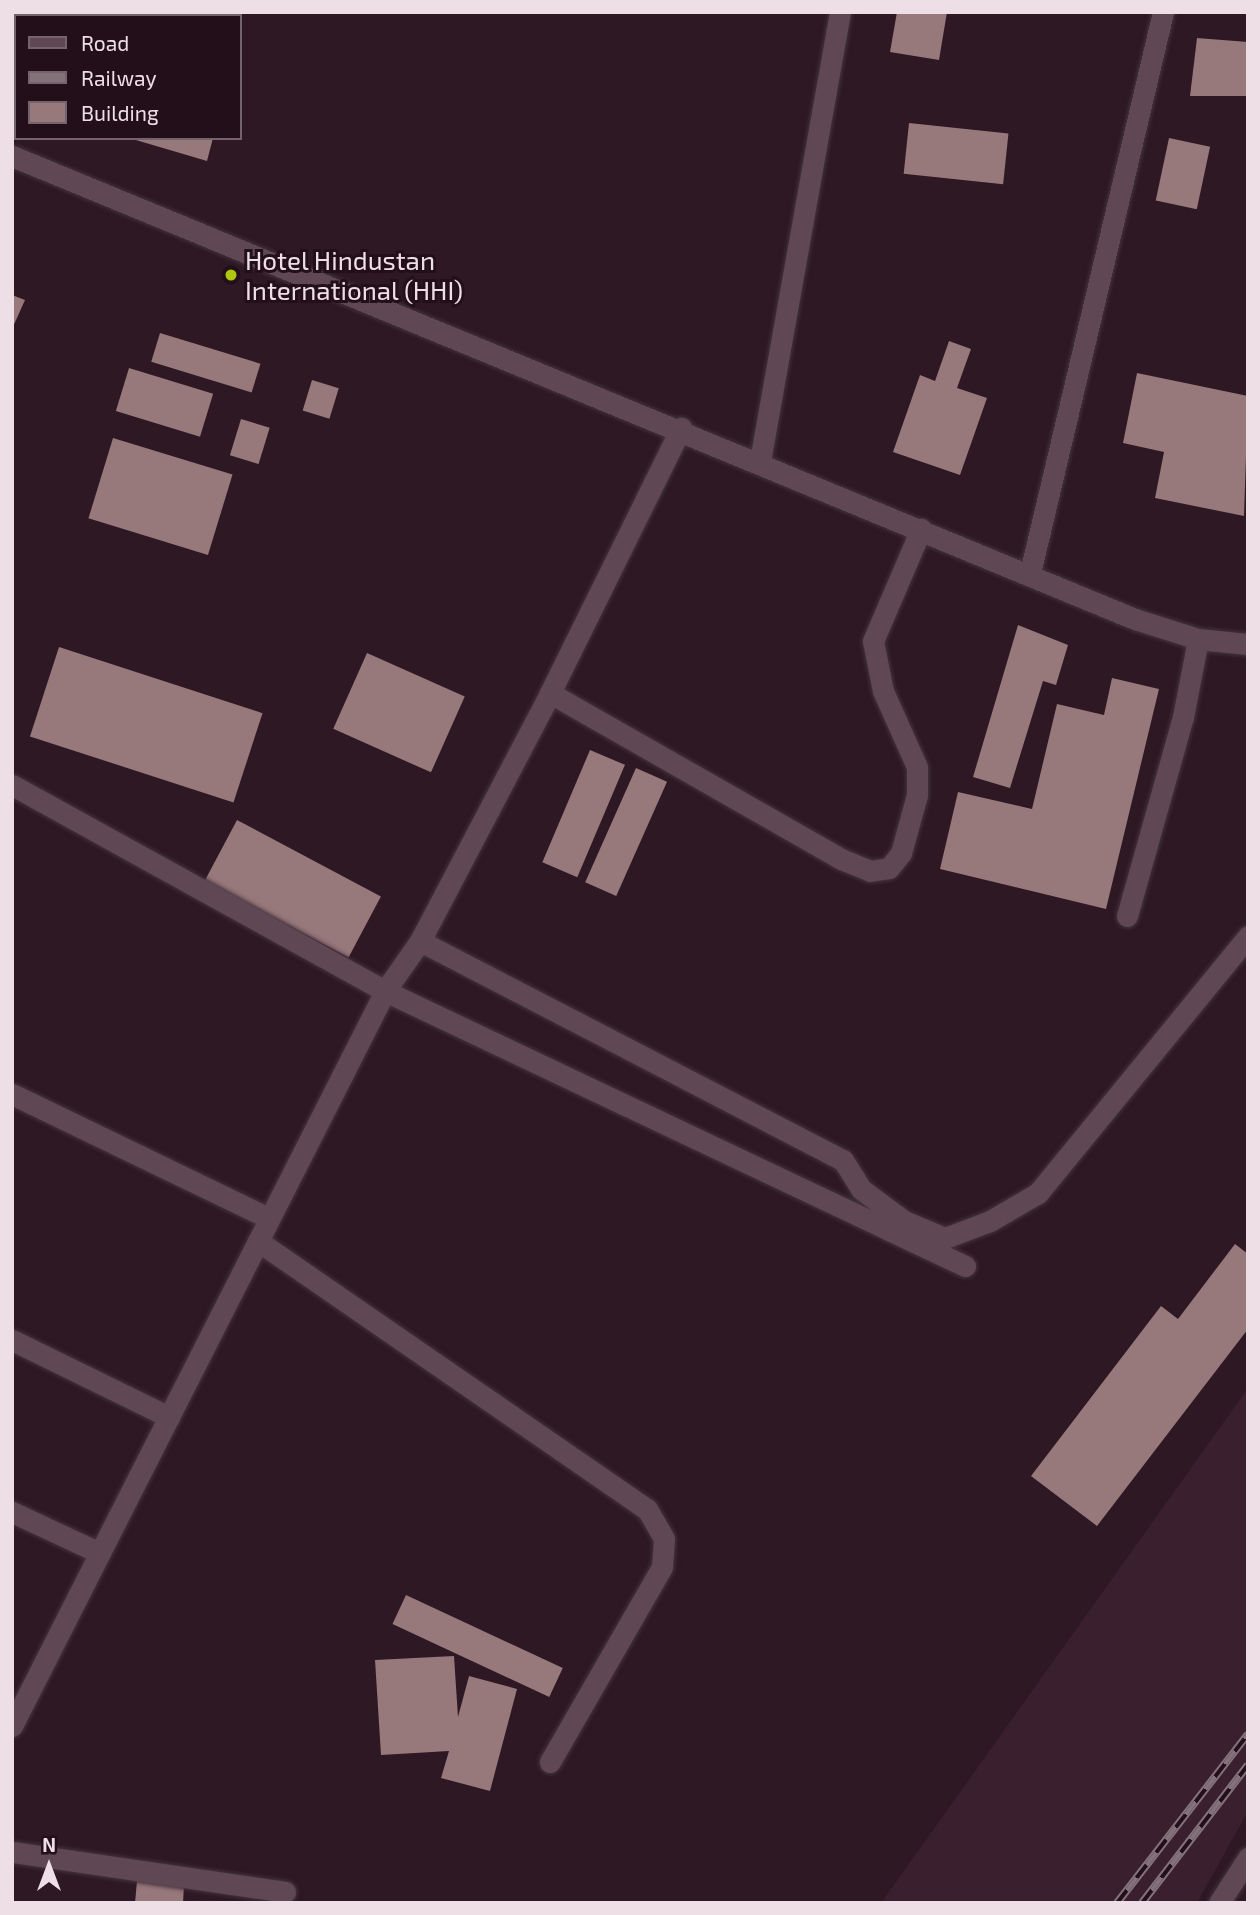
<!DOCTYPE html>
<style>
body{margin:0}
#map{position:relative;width:1260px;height:1915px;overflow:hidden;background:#2d1823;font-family:"Exo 2",sans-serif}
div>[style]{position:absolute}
.built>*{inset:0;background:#3a1f2e}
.building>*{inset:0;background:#97787b;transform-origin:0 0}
.roads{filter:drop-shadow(0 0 2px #44333c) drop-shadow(0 0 2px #44333c)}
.street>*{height:21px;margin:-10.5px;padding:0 10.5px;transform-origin:10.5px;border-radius:10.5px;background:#604754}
.rail>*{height:8px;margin-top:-4px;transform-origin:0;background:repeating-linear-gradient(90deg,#220f1a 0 16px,#84727b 0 32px);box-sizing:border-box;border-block:2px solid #84727b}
.dots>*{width:19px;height:19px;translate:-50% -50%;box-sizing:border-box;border:4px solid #220f1a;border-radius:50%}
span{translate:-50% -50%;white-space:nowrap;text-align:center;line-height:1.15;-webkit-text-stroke:6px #220f1a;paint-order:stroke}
.poi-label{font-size:26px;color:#eedfe6}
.left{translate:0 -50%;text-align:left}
.frame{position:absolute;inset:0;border:14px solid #eedfe6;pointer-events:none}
.legend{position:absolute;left:14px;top:14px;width:228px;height:126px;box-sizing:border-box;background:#220f1a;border:2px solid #74626c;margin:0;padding:9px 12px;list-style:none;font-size:21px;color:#eedfe6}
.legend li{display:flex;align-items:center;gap:14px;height:35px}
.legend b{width:35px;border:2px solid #74626c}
.north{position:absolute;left:14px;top:1831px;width:70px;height:70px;-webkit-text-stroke:5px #220f1a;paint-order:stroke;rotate:0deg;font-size:19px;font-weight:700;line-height:28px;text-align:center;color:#eedfe6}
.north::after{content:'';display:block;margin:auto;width:24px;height:32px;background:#eedfe6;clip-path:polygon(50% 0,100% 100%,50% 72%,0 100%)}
</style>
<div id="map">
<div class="built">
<div style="clip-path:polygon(1248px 1388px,1248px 1811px,1197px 1903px,881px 1903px)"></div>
</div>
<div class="building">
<div style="clip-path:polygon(12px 12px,48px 12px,16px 16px,16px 83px)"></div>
<div style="clip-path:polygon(897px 12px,947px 12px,939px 60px,890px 52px)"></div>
<div style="clip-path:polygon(1197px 38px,1248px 42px,1248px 96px,1190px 96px)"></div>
<div style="left:909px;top:123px;width:100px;height:51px;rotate:6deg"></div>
<div style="clip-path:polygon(129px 138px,213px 138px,207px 161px)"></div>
<div style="left:1169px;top:138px;width:42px;height:64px;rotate:12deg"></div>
<div style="clip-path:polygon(12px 295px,25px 300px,12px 329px)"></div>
<div style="left:160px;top:333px;width:105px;height:30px;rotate:17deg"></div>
<div style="clip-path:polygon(949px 341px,971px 349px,957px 388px,987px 398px,960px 475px,893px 452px,920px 375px,935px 381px)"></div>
<div style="left:129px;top:368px;width:88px;height:45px;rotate:17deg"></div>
<div style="clip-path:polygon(1137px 373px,1248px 396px,1244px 516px,1155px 498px,1164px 452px,1123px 443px)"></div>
<div style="left:312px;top:380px;width:28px;height:32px;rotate:17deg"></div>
<div style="left:241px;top:419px;width:30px;height:38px;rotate:17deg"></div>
<div style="left:113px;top:438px;width:125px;height:84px;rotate:17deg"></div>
<div style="clip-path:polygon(1018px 625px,1068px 645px,1056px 685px,1043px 681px,1010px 788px,973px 777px)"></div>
<div style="left:59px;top:647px;width:214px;height:94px;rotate:18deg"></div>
<div style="left:367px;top:653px;width:107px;height:83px;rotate:24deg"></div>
<div style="clip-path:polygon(1112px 678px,1159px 689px,1106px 909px,940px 869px,958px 792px,1032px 809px,1057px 704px,1104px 715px)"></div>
<div style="left:590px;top:750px;width:38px;height:122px;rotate:23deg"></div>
<div style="left:636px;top:768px;width:34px;height:125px;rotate:24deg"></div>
<div style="left:237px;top:820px;width:163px;height:69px;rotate:28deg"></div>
<div style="clip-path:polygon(1235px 1244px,1248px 1254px,1248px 1329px,1097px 1526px,1031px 1476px,1161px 1306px,1178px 1319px)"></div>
<div style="left:406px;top:1595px;width:173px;height:32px;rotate:25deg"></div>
<div style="clip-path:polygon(454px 1656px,458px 1717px,469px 1676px,517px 1689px,490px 1791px,441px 1778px,449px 1751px,381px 1755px,375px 1660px)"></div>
<div style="clip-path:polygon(137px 1881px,184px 1885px,183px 1903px,135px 1903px)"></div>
</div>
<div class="roads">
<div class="street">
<div style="left:12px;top:156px;width:1215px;rotate:22.41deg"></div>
<div style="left:1135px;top:619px;width:66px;rotate:17.6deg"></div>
<div style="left:1198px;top:639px;width:50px;rotate:5.7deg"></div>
<div style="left:760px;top:461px;width:456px;rotate:-79.9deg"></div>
<div style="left:1030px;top:573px;width:577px;rotate:-76.66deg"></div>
<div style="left:550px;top:693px;width:335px;rotate:29.7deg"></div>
<div style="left:841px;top:859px;width:31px;rotate:22deg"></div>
<div style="left:870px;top:871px;width:19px;rotate:-9deg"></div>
<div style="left:889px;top:868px;width:19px;rotate:-51deg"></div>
<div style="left:901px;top:853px;width:60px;rotate:-74.6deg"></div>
<div style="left:917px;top:795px;width:28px;rotate:-90deg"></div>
<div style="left:917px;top:767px;width:83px;rotate:-114.1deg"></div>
<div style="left:883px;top:691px;width:51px;rotate:-101.3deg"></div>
<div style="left:873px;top:641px;width:122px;rotate:-66.8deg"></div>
<div style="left:12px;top:785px;width:426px;rotate:28.9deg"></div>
<div style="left:385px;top:991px;width:642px;rotate:25.37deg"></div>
<div style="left:1127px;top:916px;width:207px;rotate:-74.3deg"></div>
<div style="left:1183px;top:717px;width:79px;rotate:-79.1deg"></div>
<div style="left:420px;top:941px;width:476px;rotate:27.4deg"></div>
<div style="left:843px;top:1160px;width:34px;rotate:58deg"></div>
<div style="left:861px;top:1189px;width:54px;rotate:36.7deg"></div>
<div style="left:904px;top:1221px;width:44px;rotate:22.5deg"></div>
<div style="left:945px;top:1238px;width:48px;rotate:-20.7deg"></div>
<div style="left:990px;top:1221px;width:56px;rotate:-30.3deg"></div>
<div style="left:1038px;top:1193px;width:332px;rotate:-50.7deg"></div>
<div style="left:12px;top:1094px;width:285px;rotate:25.8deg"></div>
<div style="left:258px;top:1241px;width:472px;rotate:34.6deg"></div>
<div style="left:647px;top:1509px;width:34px;rotate:60deg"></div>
<div style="left:664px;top:1539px;width:28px;rotate:94deg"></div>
<div style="left:662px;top:1567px;width:225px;rotate:119.9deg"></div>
<div style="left:12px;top:1340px;width:175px;rotate:26.1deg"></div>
<div style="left:12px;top:1512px;width:97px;rotate:25deg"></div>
<div style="left:12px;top:1726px;width:824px;rotate:-63.09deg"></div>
<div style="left:385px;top:991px;width:61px;rotate:-55deg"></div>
<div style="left:420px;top:941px;width:280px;rotate:-62.3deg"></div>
<div style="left:550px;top:693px;width:296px;rotate:-63.7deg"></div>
<div style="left:12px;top:1852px;width:276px;rotate:8.3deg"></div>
<div style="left:1219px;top:1903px;width:54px;rotate:-57.2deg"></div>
</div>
</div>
<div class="rail">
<div style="left:1117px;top:1903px;width:214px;rotate:-52.2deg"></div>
<div style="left:1142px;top:1903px;width:174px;rotate:-52.5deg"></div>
</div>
<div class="dots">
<div style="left:231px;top:275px;background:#adc60e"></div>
</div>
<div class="poi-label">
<span class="left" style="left:245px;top:275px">Hotel Hindustan<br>International (HHI)</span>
</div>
<div class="frame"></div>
<ul class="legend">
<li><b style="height:9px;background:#604754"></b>Road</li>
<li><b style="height:9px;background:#84727b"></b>Railway</li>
<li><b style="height:19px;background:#97787b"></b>Building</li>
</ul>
<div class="north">N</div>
</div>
